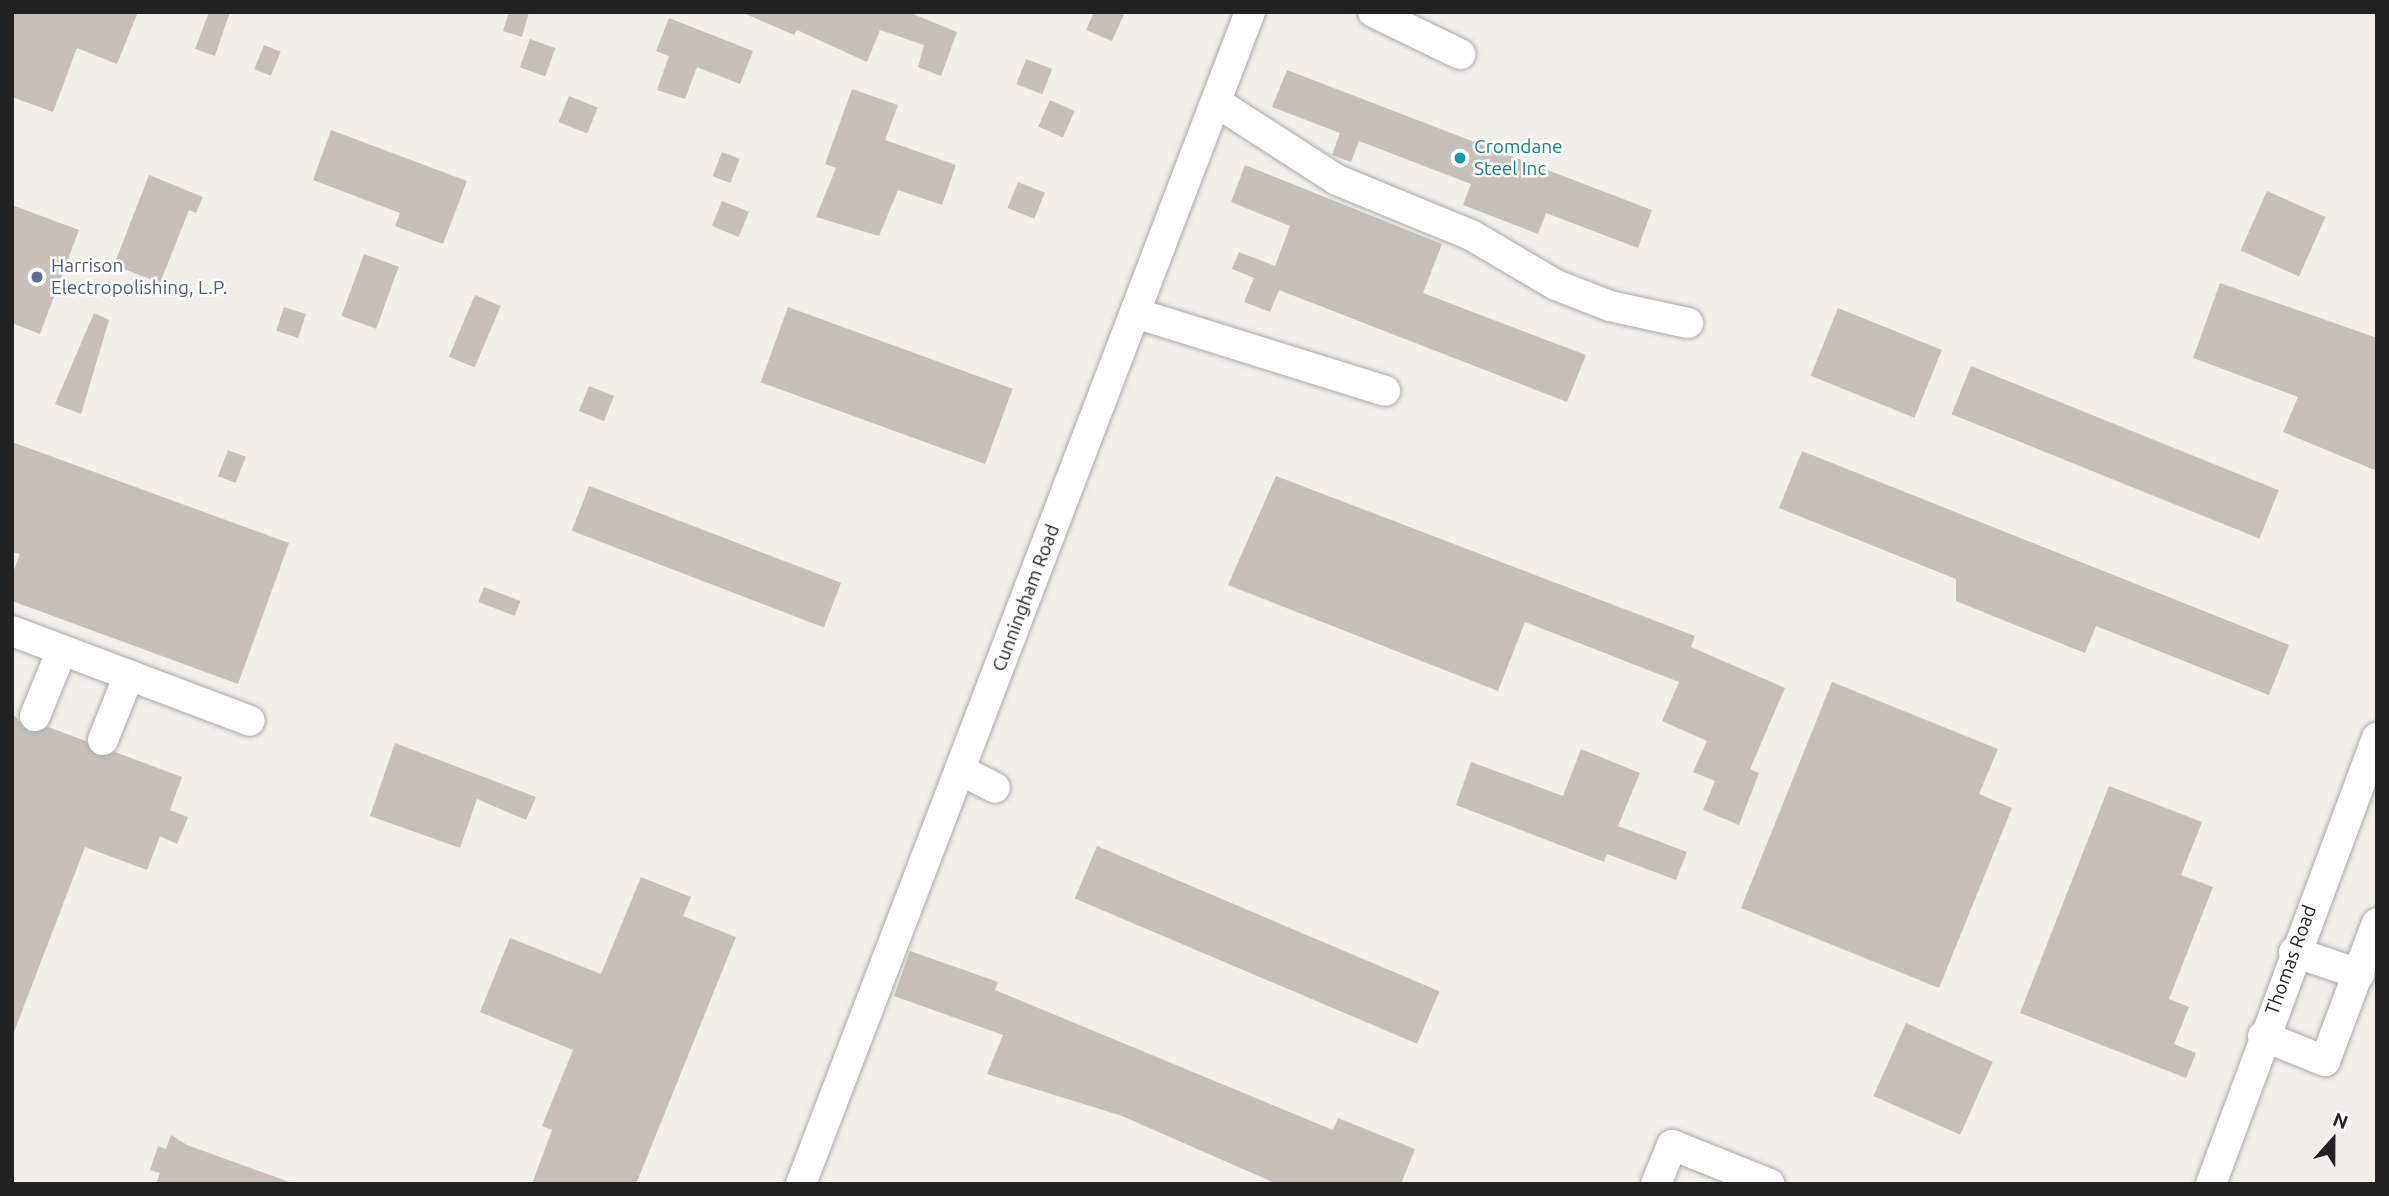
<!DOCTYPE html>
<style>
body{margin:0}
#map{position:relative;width:2389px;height:1196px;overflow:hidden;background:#f2efe9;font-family:Ubuntu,sans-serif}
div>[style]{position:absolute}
.building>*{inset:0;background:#c7bfb8;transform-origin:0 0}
.roads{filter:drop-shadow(0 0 2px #a9a9a9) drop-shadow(0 0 2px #a9a9a9)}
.minor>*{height:30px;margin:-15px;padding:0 15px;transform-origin:15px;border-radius:15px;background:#fff}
.dots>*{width:19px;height:19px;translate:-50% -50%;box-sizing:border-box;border:4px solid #fff;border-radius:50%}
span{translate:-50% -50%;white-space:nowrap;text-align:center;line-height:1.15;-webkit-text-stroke:5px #fff;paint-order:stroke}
.culture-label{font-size:19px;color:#0d838f}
.left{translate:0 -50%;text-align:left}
.service-label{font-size:19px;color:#4e5e75}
.street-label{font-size:19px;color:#222}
.frame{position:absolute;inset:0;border:14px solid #222;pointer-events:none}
.north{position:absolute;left:2298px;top:1105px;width:70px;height:70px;-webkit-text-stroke:5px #fff;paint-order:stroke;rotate:21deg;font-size:19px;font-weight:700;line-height:28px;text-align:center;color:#222}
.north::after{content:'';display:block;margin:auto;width:24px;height:32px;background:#222;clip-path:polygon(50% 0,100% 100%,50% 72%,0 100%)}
</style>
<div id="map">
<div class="building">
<div style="clip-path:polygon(12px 12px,138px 12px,117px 64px,77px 48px,53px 112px,12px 97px)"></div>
<div style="clip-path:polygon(209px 12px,230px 12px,215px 56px,195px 49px)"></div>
<div style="clip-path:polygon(509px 12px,529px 12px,522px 37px,503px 31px)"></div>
<div style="clip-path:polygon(741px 12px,908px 12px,957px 32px,941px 76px,918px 67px,924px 45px,880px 30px,867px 62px,797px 30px,794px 35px)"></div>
<div style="clip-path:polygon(1094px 12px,1125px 12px,1112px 41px,1086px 30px)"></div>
<div style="clip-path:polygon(669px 18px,753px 51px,740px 84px,697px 67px,685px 99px,657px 90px,669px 56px,656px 51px)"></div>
<div style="left:530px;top:39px;width:27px;height:30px;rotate:20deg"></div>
<div style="left:264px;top:45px;width:18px;height:26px;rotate:22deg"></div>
<div style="left:1026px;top:59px;width:28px;height:27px;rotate:21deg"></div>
<div style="clip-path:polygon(1287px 70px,1652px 210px,1638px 248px,1546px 213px,1538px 234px,1463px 205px,1471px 184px,1359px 141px,1351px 162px,1332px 155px,1340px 133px,1272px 107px)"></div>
<div style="clip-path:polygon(852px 89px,898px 105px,885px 140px,956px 165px,942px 205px,898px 190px,879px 236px,816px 217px,836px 168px,825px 164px)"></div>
<div style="left:569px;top:96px;width:31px;height:28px;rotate:22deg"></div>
<div style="left:1050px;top:100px;width:27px;height:29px;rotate:24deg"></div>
<div style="clip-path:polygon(331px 130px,467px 181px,443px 244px,395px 226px,400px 213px,313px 180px)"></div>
<div style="left:722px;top:152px;width:19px;height:26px;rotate:21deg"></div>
<div style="clip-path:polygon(1245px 165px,1442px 244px,1423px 293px,1586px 355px,1567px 402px,1279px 290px,1270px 312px,1244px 302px,1254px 278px,1232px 269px,1239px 252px,1275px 266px,1290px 226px,1231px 202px)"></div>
<div style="clip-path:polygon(149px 175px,203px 197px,196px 213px,189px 210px,160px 283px,114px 265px)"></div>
<div style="left:1018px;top:182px;width:29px;height:28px;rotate:22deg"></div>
<div style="left:2267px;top:191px;width:64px;height:65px;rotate:24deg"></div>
<div style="left:722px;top:201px;width:29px;height:27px;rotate:22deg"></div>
<div style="clip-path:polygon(12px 205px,79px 230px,40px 334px,12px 323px)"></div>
<div style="left:364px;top:254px;width:37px;height:66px;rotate:20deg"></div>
<div style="clip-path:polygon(2220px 283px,2377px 338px,2377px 471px,2283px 432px,2298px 397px,2193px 358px)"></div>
<div style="left:475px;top:295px;width:28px;height:67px;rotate:23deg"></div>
<div style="left:284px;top:307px;width:23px;height:25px;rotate:18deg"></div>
<div style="left:788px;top:307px;width:239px;height:80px;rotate:20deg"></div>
<div style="left:1838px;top:308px;width:112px;height:73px;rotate:22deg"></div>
<div style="clip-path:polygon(94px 313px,109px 320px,81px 414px,55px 404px)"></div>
<div style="left:1971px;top:366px;width:332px;height:52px;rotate:22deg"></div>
<div style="left:589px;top:386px;width:27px;height:27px;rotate:22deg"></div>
<div style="clip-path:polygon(12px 442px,289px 543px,238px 684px,12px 601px,12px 575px,20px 554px,12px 552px)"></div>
<div style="left:228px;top:450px;width:19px;height:28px;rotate:21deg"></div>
<div style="clip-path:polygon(1802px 451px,2289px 645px,2269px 695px,2096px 626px,2085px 653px,1956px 601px,1956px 579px,1779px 508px)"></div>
<div style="clip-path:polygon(1276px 476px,1695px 636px,1691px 647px,1785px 688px,1750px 769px,1759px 773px,1739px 825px,1703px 810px,1715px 781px,1693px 772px,1707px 741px,1662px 721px,1679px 682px,1525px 622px,1498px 691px,1228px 585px)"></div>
<div style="left:589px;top:486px;width:270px;height:48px;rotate:21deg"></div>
<div style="left:484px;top:587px;width:39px;height:16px;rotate:21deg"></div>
<div style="clip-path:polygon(1832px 682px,1998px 749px,1979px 794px,2012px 808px,1939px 988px,1741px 908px)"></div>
<div style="clip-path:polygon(12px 713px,29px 732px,48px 727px,86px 741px,97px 756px,115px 752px,182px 777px,170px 810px,188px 817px,177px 844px,160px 836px,147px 870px,85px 847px,14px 1032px)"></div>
<div style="clip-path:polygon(395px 743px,536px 797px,526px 820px,477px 799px,460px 848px,370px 816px)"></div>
<div style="clip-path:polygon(1581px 749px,1640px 773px,1618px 826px,1687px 852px,1676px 880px,1607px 854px,1604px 862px,1456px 805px,1471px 762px,1563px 796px)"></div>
<div style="clip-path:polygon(2109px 786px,2202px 822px,2181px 875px,2213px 887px,2169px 999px,2189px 1007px,2174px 1044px,2196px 1053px,2186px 1078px,2020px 1013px)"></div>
<div style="left:1097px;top:846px;width:372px;height:57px;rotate:23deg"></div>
<div style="clip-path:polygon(641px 877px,691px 897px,683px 916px,736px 937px,636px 1184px,532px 1184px,552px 1130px,542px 1126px,573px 1050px,480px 1012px,510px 938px,601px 974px)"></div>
<div style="clip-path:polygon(910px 951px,998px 982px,995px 990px,1333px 1130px,1338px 1118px,1415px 1149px,1401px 1184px,1277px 1184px,1122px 1116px,987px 1074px,1003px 1035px,894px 996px)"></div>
<div style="left:1906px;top:1023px;width:95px;height:80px;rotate:24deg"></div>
<div style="clip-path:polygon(171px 1135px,187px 1145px,295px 1184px,156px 1184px,160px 1173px,150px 1170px,158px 1146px,166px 1149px)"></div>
</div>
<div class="roads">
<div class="minor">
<div style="left:1373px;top:12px;width:97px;rotate:25.8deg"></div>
<div style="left:1216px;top:102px;width:144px;rotate:32.8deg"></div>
<div style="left:1337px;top:180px;width:145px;rotate:22.3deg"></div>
<div style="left:1471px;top:235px;width:99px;rotate:30.5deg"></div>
<div style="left:1556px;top:285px;width:58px;rotate:21.3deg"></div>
<div style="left:1610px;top:306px;width:80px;rotate:12.3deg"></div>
<div style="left:1135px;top:313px;width:262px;rotate:17.3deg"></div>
<div style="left:12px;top:631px;width:254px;rotate:20.7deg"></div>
<div style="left:35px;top:716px;width:71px;rotate:-67.8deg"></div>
<div style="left:103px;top:740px;width:70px;rotate:-68.2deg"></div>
<div style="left:960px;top:770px;width:39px;rotate:27deg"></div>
<div style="left:2294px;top:952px;width:69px;rotate:18.7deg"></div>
<div style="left:2263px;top:1036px;width:67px;rotate:22deg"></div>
<div style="left:2325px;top:1061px;width:147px;rotate:-69.4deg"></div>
<div style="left:801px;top:1184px;width:1255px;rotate:-69.04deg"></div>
<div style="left:1656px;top:1184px;width:42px;rotate:-67.7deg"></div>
<div style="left:1672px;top:1145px;width:105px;rotate:21.7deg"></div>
<div style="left:2211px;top:1184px;width:476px;rotate:-69.6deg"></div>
</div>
</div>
<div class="dots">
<div style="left:1460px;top:158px;background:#0f9aa8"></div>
<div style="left:37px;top:277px;background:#5c6f8a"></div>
</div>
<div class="culture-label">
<span class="left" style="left:1474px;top:158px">Cromdane<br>Steel Inc</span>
</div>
<div class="service-label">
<span class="left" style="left:51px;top:277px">Harrison<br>Electropolishing, L.P.</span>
</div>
<div class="street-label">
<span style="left:1026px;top:598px;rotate:-69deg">Cunningham Road</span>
<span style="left:2291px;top:960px;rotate:-70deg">Thomas Road</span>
</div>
<div class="frame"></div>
<div class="north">N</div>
</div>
